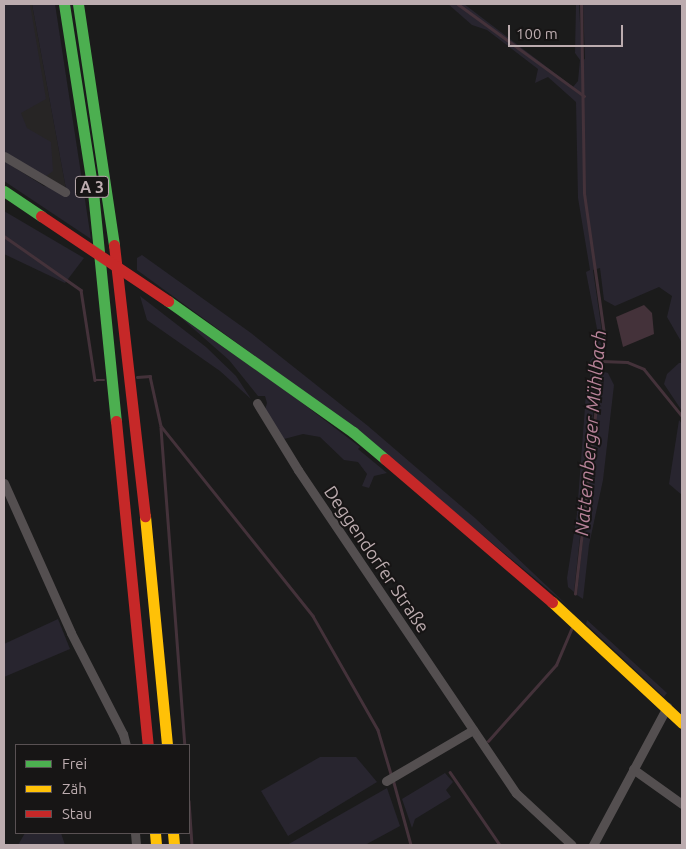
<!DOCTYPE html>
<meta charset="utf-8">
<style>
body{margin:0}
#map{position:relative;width:686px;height:849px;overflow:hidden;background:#1b1b1b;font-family:Ubuntu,sans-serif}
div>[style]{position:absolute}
.built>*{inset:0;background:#272525}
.green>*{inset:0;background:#28252f}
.water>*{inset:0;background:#44323a}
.stream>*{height:2.5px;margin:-1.25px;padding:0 1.25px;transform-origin:1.25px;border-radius:1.25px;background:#44323a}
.street>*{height:9px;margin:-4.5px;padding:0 4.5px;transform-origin:4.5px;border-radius:4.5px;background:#544f50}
.fast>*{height:11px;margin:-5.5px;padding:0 5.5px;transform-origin:5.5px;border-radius:5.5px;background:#4caf50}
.slow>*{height:11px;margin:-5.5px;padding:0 5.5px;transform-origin:5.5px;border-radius:5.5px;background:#ffc107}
.jam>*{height:11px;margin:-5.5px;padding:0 5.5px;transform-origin:5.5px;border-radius:5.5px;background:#c62828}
.jam-bridge>*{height:11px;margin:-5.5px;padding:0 5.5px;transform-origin:5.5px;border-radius:5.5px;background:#c62828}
span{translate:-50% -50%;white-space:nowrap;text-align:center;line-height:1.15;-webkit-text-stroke:4px #171515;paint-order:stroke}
.shield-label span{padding:1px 4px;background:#171515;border:1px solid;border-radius:4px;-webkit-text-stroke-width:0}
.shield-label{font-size:16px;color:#bcacaf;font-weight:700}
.street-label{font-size:18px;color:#bcacaf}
.water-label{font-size:19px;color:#b88399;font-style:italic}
.frame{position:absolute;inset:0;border:5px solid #bcacaf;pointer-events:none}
.legend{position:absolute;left:15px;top:744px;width:175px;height:90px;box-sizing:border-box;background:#171515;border:1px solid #595153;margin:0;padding:6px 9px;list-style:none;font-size:15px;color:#bcacaf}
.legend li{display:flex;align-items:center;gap:10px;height:25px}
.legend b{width:25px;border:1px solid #595153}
.scale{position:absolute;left:508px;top:25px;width:115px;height:22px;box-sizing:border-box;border:2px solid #bcacaf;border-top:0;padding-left:6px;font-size:15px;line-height:18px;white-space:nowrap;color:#bcacaf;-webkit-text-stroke:4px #171515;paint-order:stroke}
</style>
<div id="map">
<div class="built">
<div style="clip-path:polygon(4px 4px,32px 4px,66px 189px,4px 150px)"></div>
</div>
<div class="green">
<div style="clip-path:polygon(4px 4px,30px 4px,46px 99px,21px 113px,27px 128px,51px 142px,53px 171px,45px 177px,4px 152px)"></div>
<div style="clip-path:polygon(32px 4px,55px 4px,91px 239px,4px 181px,4px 161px,44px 186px,66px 189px)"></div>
<div style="clip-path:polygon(448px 4px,464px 4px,573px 87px,578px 81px,580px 60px,575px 53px,576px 4px,579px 4px,582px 60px,585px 59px,583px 4px,682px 4px,682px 343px,667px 317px,672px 296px,659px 287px,615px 306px,604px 300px,600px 268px,593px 270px,602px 332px,574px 592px,568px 587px,567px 578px,577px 514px,586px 393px,590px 390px,590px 361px,594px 356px,597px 329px,586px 272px,590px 270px,578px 198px,576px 102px,548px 77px,535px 83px,538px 69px,487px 30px,472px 25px)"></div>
<div style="clip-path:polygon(4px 211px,84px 258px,65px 283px,4px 254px)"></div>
<div style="clip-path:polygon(142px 255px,251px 333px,368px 426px,475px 518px,568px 606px,351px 426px,137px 270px,137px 258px)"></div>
<div style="clip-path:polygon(140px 296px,206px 347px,236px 376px,251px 399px,220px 371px,147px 320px)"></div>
<div style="clip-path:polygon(179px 316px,289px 393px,360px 447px,358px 449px,387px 473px,374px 476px,369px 488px,362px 486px,367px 474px,358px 462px,344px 460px,320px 437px,303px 434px,284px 439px,265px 410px,267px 403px,265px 396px,258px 396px,229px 360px)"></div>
<div style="clip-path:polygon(679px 363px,682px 363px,682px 411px,664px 384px,667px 374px)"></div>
<div style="clip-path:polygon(601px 371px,608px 373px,614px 385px,603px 480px,589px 545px,583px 599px,577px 595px)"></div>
<div style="clip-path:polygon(679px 420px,682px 424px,682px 495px,669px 484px)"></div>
<div style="clip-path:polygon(58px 619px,70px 649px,4px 677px,4px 644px)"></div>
<div style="clip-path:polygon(587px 620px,667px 693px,664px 697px,586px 624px)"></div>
<div style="clip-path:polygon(320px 757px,356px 757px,377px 782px,288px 836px,261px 791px)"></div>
<div style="clip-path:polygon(445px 773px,453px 782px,446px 790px,451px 797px,415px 819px,412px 828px,402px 799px)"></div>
<div style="clip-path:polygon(387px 788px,400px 826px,365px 845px,287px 845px)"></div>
<div style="clip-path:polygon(25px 833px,61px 833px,65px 845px,18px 845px)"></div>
</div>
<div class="water">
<div style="clip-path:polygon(644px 305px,652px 313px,654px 334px,623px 347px,616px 317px)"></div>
</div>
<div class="stream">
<div style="left:458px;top:4px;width:156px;rotate:36.1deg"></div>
<div style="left:4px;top:236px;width:94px;rotate:35deg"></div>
<div style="left:81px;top:290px;width:91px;rotate:81.2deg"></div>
<div style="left:95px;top:380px;width:9px"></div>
<div style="left:601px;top:361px;width:26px;rotate:2deg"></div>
<div style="left:627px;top:362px;width:18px;rotate:22deg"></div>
<div style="left:644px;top:369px;width:60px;rotate:51deg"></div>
<div style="left:137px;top:377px;width:13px;rotate:-4deg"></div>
<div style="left:150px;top:376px;width:51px;rotate:77.6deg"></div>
<div style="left:161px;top:426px;width:243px;rotate:51.3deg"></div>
<div style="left:313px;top:616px;width:131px;rotate:60.3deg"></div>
<div style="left:378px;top:730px;width:46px;rotate:73.5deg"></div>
<div style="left:161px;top:428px;width:318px;rotate:85.7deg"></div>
<div style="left:575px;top:594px;width:262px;rotate:-83.6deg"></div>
<div style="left:604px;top:334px;width:142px;rotate:-98.1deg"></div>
<div style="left:584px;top:193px;width:189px;rotate:-90.9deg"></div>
<div style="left:488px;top:741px;width:102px;rotate:-48.2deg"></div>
<div style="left:556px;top:665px;width:39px;rotate:-67deg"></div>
<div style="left:450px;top:772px;width:88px;rotate:55.6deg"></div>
<div style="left:393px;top:779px;width:68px;rotate:74.7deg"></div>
<div style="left:189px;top:801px;width:44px;rotate:86.1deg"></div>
</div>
<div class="street">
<div style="left:4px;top:156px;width:71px;rotate:30.5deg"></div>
<div style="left:257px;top:403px;width:79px;rotate:58.5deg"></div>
<div style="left:298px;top:470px;width:390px;rotate:56deg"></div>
<div style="left:516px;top:793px;width:76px;rotate:42.9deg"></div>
<div style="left:4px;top:483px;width:164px;rotate:65.9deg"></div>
<div style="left:71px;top:633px;width:114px;rotate:62.8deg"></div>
<div style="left:123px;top:734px;width:11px;rotate:75deg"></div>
<div style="left:633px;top:769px;width:60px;rotate:35.5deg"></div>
<div style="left:386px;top:781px;width:101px;rotate:-30.4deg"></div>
<div style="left:135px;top:833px;width:12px;rotate:85deg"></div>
<div style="left:593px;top:845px;width:157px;rotate:-61.8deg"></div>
</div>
<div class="fast">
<div style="left:64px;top:4px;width:190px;rotate:81.2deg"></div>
<div style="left:93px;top:192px;width:230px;rotate:84.3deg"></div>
<div style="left:78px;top:4px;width:244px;rotate:81.5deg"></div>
<div style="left:4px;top:191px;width:45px;rotate:34deg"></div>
<div style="left:168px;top:301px;width:227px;rotate:35.3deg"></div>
<div style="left:353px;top:432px;width:42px;rotate:40.2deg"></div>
</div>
<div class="slow">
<div style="left:145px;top:516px;width:230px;rotate:84.5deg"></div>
<div style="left:552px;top:602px;width:178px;rotate:42.9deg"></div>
<div style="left:155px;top:833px;width:12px;rotate:85deg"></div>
<div style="left:173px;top:833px;width:12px;rotate:85deg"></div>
</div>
<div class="jam">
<div style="left:114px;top:245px;width:273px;rotate:83.5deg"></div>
<div style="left:116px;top:421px;width:326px;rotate:84.4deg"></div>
<div style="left:385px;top:459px;width:220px;rotate:40.6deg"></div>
</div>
<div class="jam-bridge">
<div style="left:41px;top:216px;width:153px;rotate:33.8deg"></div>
</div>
<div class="shield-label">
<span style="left:92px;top:187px">A 3</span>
</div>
<div class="street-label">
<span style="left:377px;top:559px;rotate:56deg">Deggendorfer Straße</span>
</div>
<div class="water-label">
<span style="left:591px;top:433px;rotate:-85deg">Natternberger Mühlbach</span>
</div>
<div class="frame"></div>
<ul class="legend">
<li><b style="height:6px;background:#4caf50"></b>Frei</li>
<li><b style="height:6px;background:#ffc107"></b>Zäh</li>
<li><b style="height:6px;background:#c62828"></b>Stau</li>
</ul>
<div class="scale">100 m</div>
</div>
